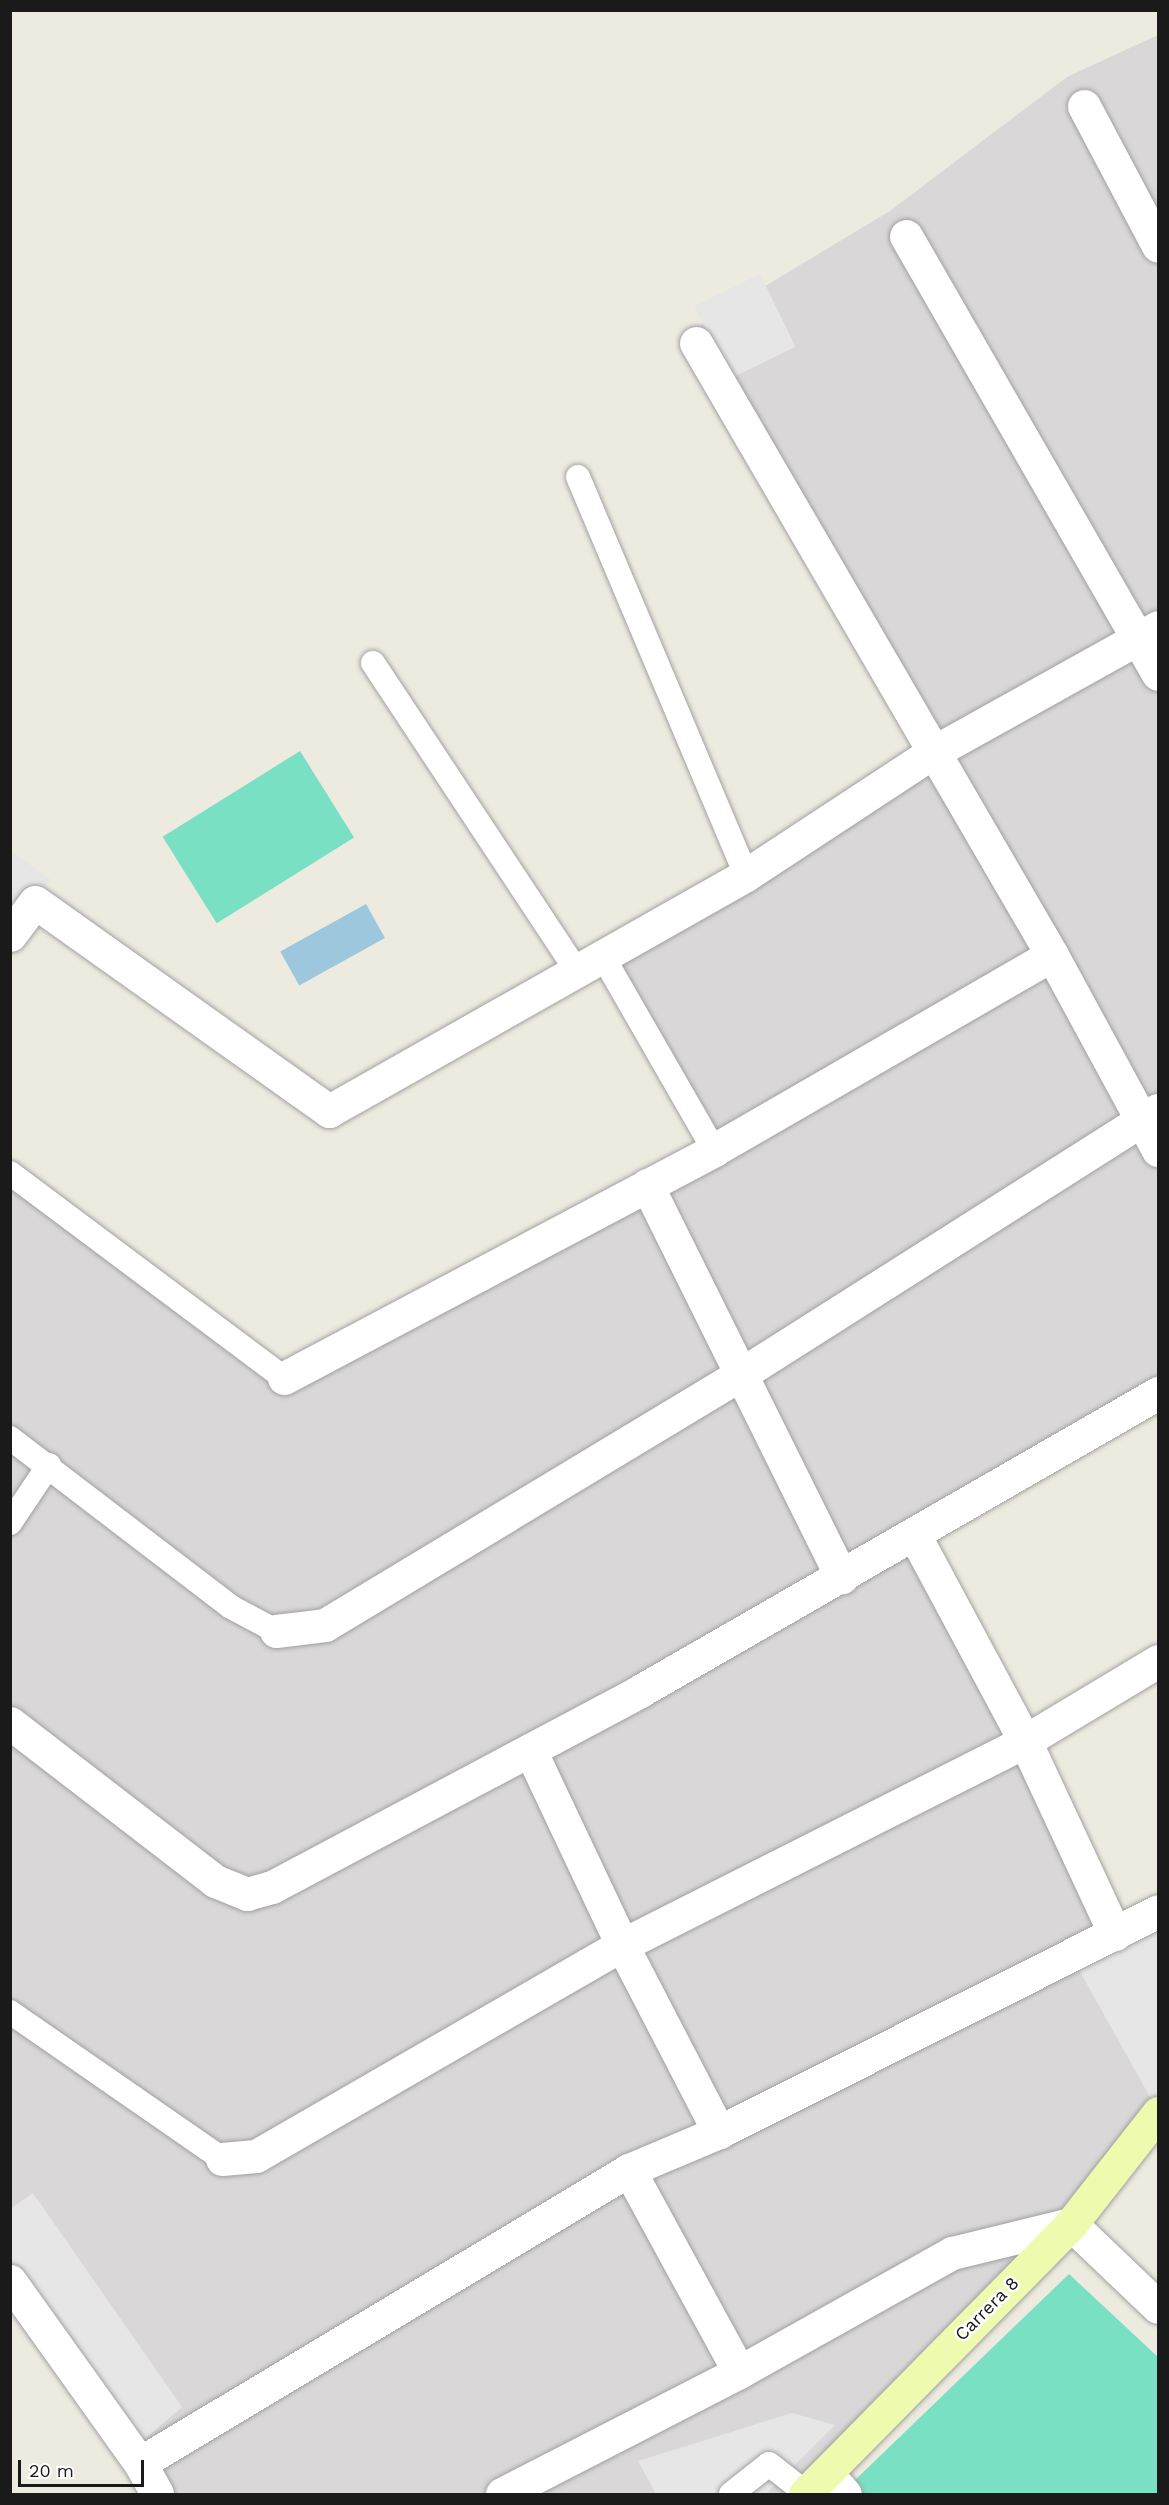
<!DOCTYPE html>
<style>
body{margin:0}
#map{position:relative;width:1169px;height:2505px;overflow:hidden;background:#edeadf;font-family:"Work Sans",sans-serif}
div>[style]{position:absolute}
.residential>*{inset:0;background:#d9d7d7}
.pitch>*{inset:0;background:#79e0c4;transform-origin:0 0}
.parking>*{inset:0;background:#e6e6e6;transform-origin:0 0}
.water>*{inset:0;background:#9dc7dd;transform-origin:0 0}
.roads{filter:drop-shadow(0 0 2px #a1a1a1) drop-shadow(0 0 2px #a1a1a1)}
.lane>*{height:24px;margin:-12px;padding:0 12px;transform-origin:12px;border-radius:12px;background:#fff}
.street>*{height:33px;margin:-16.5px;padding:0 16.5px;transform-origin:16.5px;border-radius:16.5px;background:#fff}
.secondary>*{height:33px;margin:-16.5px;padding:0 16.5px;transform-origin:16.5px;border-radius:16.5px;background:#eefbaf}
span{translate:-50% -50%;white-space:nowrap;text-align:center;line-height:1.15;-webkit-text-stroke:5px #fff;paint-order:stroke}
.street-label{font-size:18px;color:#1a1a1a}
.frame{position:absolute;inset:0;border:12px solid #1a1a1a;pointer-events:none}
.scale{position:absolute;left:18px;top:2460px;width:126px;height:27px;box-sizing:border-box;border:3px solid #1a1a1a;border-top:0;padding-left:8px;font-size:18px;line-height:21px;white-space:nowrap;color:#1a1a1a;-webkit-text-stroke:4px #fff;paint-order:stroke}
</style>
<div id="map">
<div class="residential">
<div style="clip-path:polygon(1158px 35px,1158px 1393px,915px 1536px,1115px 1934px,1158px 2113px,805px 2494px,157px 2494px,11px 2281px,10px 1173px,284px 1378px,713px 1151px,602px 955px,932px 753px,692px 330px,890px 211px,1067px 77px)"></div>
</div>
<div class="pitch">
<div style="left:300px;top:751px;width:102px;height:162px;rotate:58deg"></div>
<div style="clip-path:polygon(1069px 2274px,1158px 2357px,1158px 2494px,863px 2494px,852px 2483px)"></div>
</div>
<div class="parking">
<div style="left:760px;top:274px;width:81px;height:73px;rotate:64deg"></div>
<div style="clip-path:polygon(11px 851px,51px 880px,11px 935px)"></div>
<div style="clip-path:polygon(1158px 1924px,1158px 2100px,1155px 2106px,1079px 1970px)"></div>
<div style="clip-path:polygon(33px 2193px,182px 2407px,139px 2444px,11px 2260px,10px 2209px)"></div>
<div style="clip-path:polygon(792px 2413px,835px 2425px,766px 2494px,656px 2494px,638px 2461px)"></div>
</div>
<div class="water">
<div style="left:366px;top:904px;width:39px;height:98px;rotate:61deg"></div>
</div>
<div class="roads">
<div class="lane">
<div style="left:578px;top:477px;width:432px;rotate:67.1deg"></div>
<div style="left:373px;top:663px;width:368px;rotate:56.5deg"></div>
<div style="left:602px;top:955px;width:225px;rotate:60.1deg"></div>
<div style="left:10px;top:1173px;width:342px;rotate:36.8deg"></div>
<div style="left:10px;top:1438px;width:278px;rotate:37.4deg"></div>
<div style="left:231px;top:1607px;width:51px;rotate:28.1deg"></div>
<div style="left:10px;top:1523px;width:70px;rotate:-56.1deg"></div>
<div style="left:10px;top:2012px;width:258px;rotate:34.7deg"></div>
<div style="left:731px;top:2494px;width:48px;rotate:-38.3deg"></div>
<div style="left:769px;top:2464px;width:47px;rotate:38.1deg"></div>
</div>
<div class="street">
<div style="left:1084px;top:106px;width:158px;rotate:62.1deg"></div>
<div style="left:906px;top:236px;width:505px;rotate:60.09deg"></div>
<div style="left:696px;top:343px;width:708px;rotate:59.81deg"></div>
<div style="left:1052px;top:955px;width:222px;rotate:61.5deg"></div>
<div style="left:10px;top:935px;width:41px;rotate:-52.9deg"></div>
<div style="left:35px;top:902px;width:361px;rotate:35.4deg"></div>
<div style="left:329px;top:1111px;width:479px;rotate:-29.5deg"></div>
<div style="left:746px;top:875px;width:222px;rotate:-33.3deg"></div>
<div style="left:932px;top:753px;width:259px;rotate:-29.1deg"></div>
<div style="left:647px;top:1185px;width:438px;rotate:63.6deg"></div>
<div style="left:284px;top:1378px;width:487px;rotate:-27.9deg"></div>
<div style="left:714px;top:1150px;width:390px;rotate:-30deg"></div>
<div style="left:915px;top:1536px;width:233px;rotate:61.8deg"></div>
<div style="left:1025px;top:1741px;width:213px;rotate:65deg"></div>
<div style="left:276px;top:1631px;width:49px;rotate:-7deg"></div>
<div style="left:325px;top:1625px;width:488px;rotate:-31.1deg"></div>
<div style="left:743px;top:1373px;width:491px;rotate:-32.4deg"></div>
<div style="left:10px;top:1723px;width:259px;rotate:37.6deg"></div>
<div style="left:215px;top:1881px;width:35px;rotate:22deg"></div>
<div style="left:247px;top:1894px;width:26px;rotate:-16deg"></div>
<div style="left:272px;top:1887px;width:417px;rotate:-28deg"></div>
<div style="left:640px;top:1691px;width:598px;rotate:-29.91deg"></div>
<div style="left:530px;top:1750px;width:216px;rotate:64.7deg"></div>
<div style="left:622px;top:1945px;width:211px;rotate:62.6deg"></div>
<div style="left:222px;top:2159px;width:34px;rotate:-5deg"></div>
<div style="left:256px;top:2156px;width:422px;rotate:-30deg"></div>
<div style="left:622px;top:1945px;width:452px;rotate:-26.8deg"></div>
<div style="left:1025px;top:1741px;width:155px;rotate:-31deg"></div>
<div style="left:629px;top:2170px;width:230px;rotate:61.4deg"></div>
<div style="left:10px;top:2281px;width:224px;rotate:54.5deg"></div>
<div style="left:140px;top:2463px;width:35px;rotate:61deg"></div>
<div style="left:140px;top:2463px;width:570px;rotate:-30.93deg"></div>
<div style="left:629px;top:2170px;width:98px;rotate:-22.9deg"></div>
<div style="left:719px;top:2132px;width:491px;rotate:-26.7deg"></div>
<div style="left:826px;top:2473px;width:28px;rotate:48deg"></div>
<div style="left:502px;top:2494px;width:267px;rotate:-27.2deg"></div>
<div style="left:739px;top:2372px;width:244px;rotate:-29.2deg"></div>
<div style="left:952px;top:2253px;width:122px;rotate:-13.7deg"></div>
<div style="left:1071px;top:2224px;width:120px;rotate:43.7deg"></div>
</div>
<div class="secondary">
<div style="left:805px;top:2494px;width:379px;rotate:-45.4deg"></div>
<div style="left:1071px;top:2224px;width:141px;rotate:-51.9deg"></div>
</div>
</div>
<div class="street-label">
<span style="left:987px;top:2309px;rotate:-45deg">Carrera 8</span>
</div>
<div class="frame"></div>
<div class="scale">20 m</div>
</div>
